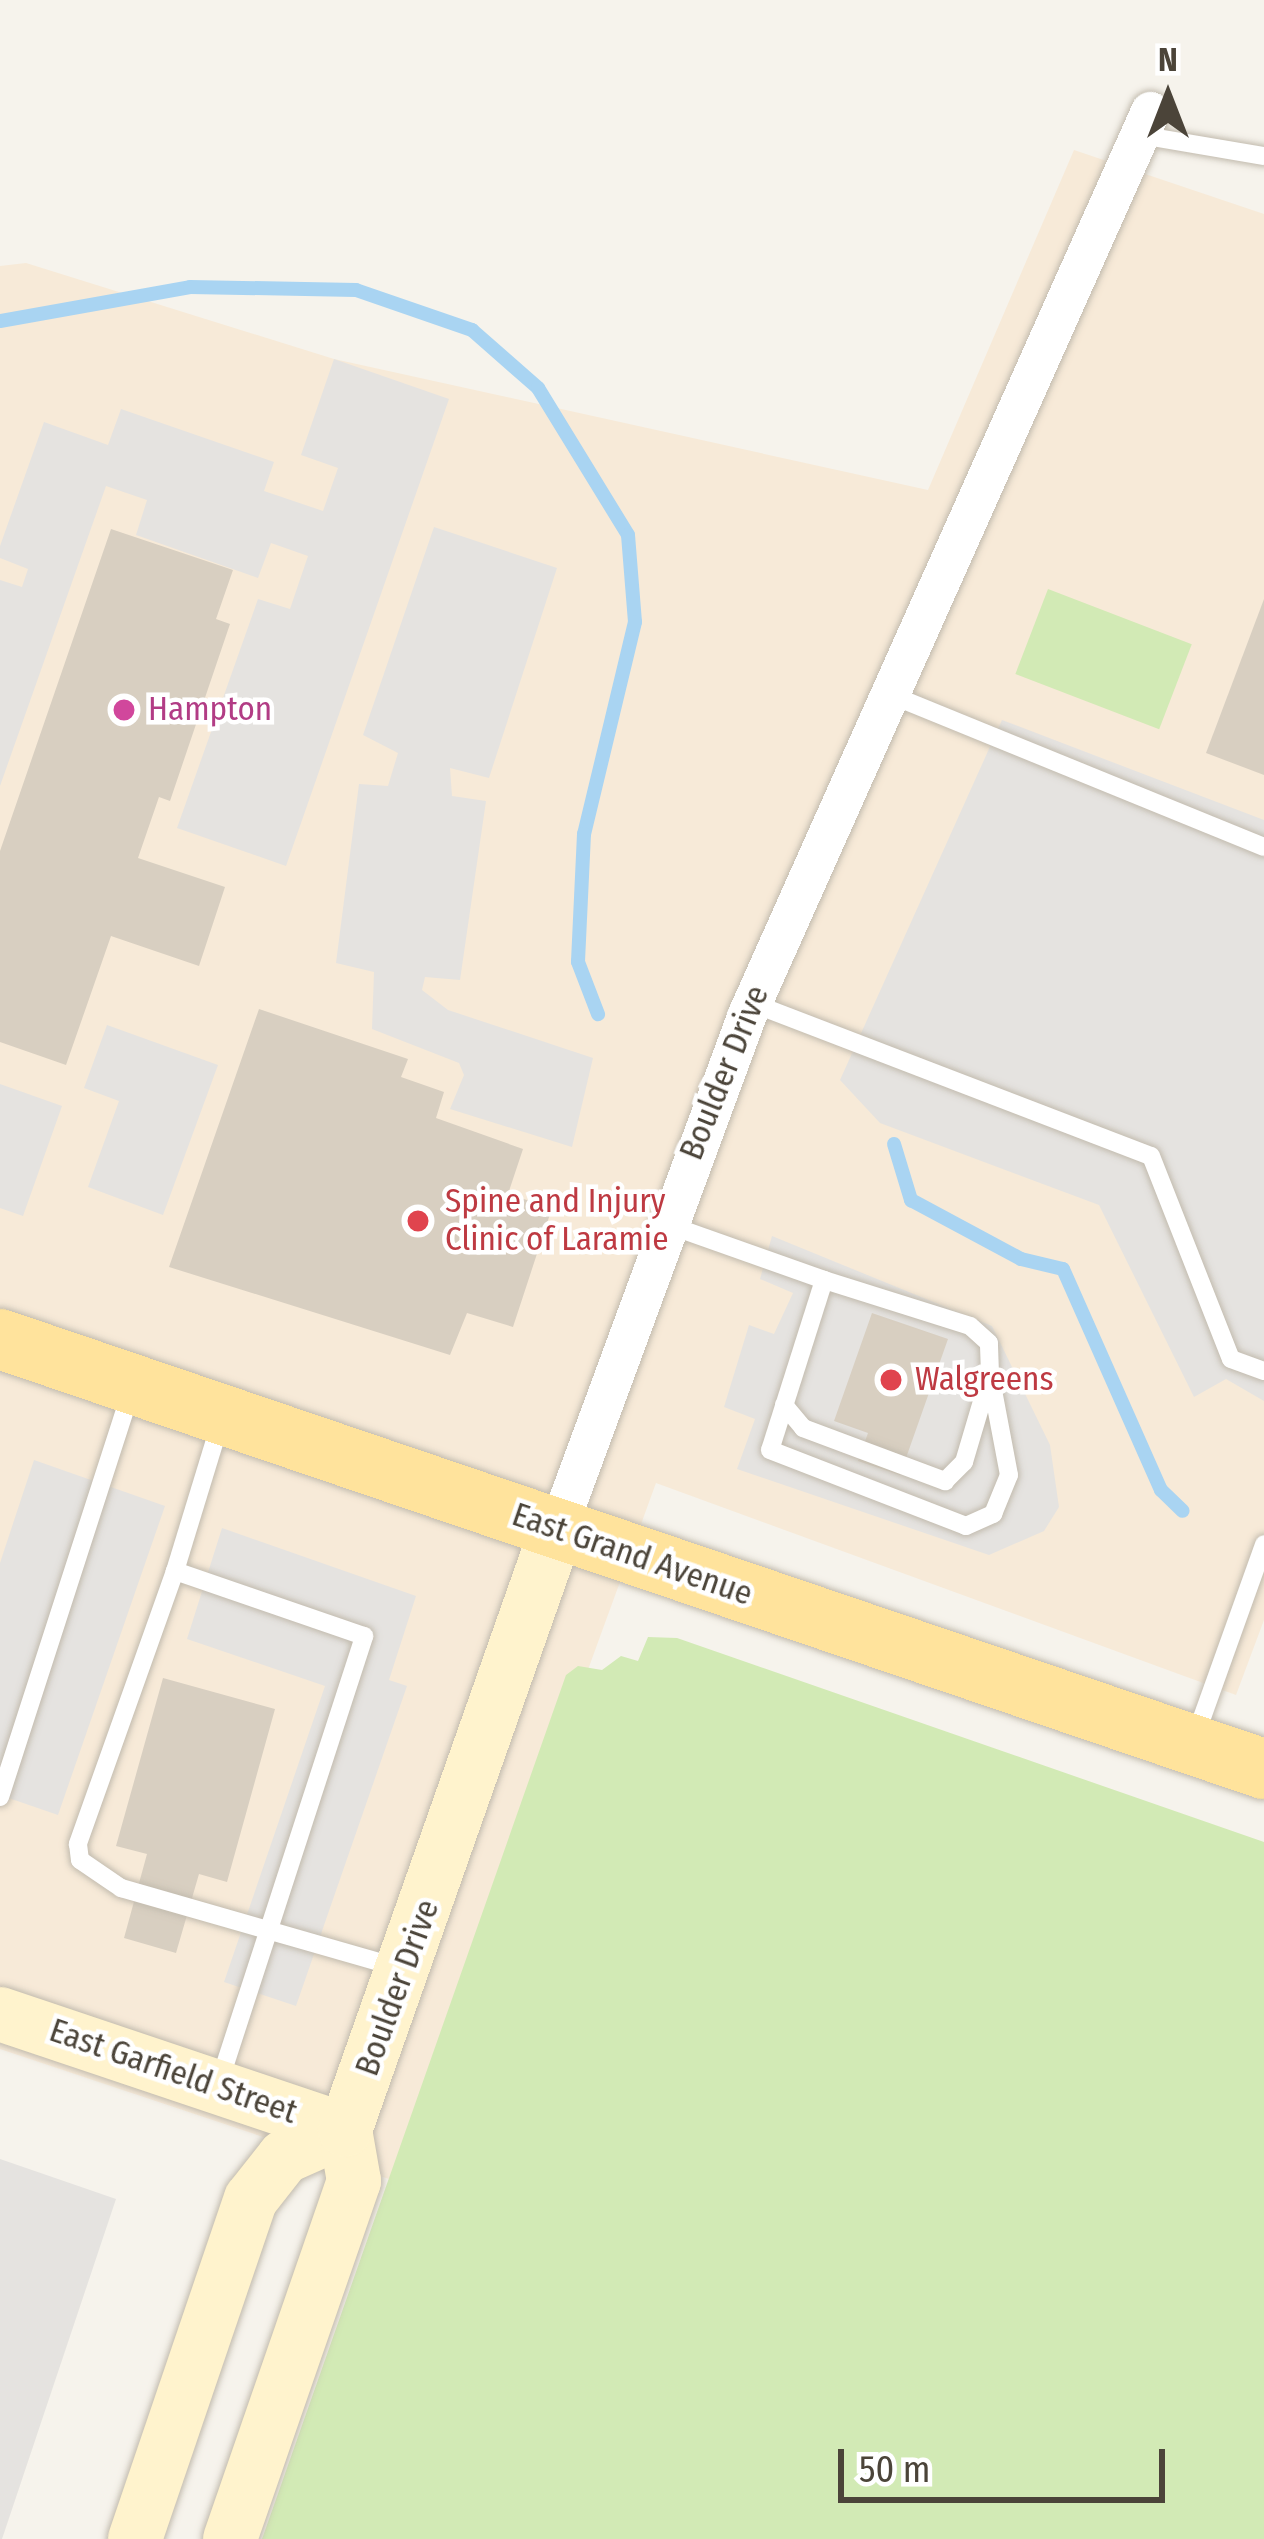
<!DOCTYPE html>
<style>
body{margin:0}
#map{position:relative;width:1264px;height:2539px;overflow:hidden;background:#f6f3ec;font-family:"Fira Sans Condensed",sans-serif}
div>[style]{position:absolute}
.commercial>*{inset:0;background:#f7ead8}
.green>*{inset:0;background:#d2eab5;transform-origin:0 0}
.parking>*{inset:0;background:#e5e3e0}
.stream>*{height:14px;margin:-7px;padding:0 7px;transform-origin:7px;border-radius:7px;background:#a9d4f2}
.building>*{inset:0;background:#d8cfc1}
.roads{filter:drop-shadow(0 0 3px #c2bbae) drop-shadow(0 0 3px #c2bbae)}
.lane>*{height:18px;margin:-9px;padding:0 9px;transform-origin:9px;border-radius:9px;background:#fff}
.street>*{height:39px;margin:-19.5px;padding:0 19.5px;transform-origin:19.5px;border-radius:19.5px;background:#fff}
.secondary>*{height:54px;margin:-27px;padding:0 27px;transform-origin:27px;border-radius:27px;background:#fff3cd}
.primary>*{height:60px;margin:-30px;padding:0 30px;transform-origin:30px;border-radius:30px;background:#ffe39c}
.dots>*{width:33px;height:33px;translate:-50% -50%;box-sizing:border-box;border:6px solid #fff;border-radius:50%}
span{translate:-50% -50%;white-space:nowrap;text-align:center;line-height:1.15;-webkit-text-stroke:9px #fff;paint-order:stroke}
.hotel-label{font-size:33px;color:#b23c85}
.left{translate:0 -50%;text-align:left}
.street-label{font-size:33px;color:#4b4439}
.health-label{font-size:33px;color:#be3a42}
.north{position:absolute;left:1108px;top:36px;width:120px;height:120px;-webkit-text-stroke:9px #fff;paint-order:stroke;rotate:0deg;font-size:33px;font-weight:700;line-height:48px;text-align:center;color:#4b4439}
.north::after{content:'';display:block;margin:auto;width:42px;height:54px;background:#4b4439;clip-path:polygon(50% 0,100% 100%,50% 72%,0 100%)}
.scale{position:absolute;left:838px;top:2449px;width:327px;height:54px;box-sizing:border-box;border:6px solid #4b4439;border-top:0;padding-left:15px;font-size:36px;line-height:42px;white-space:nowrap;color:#4b4439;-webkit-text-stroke:9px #fff;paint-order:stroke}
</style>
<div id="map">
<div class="commercial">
<div style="clip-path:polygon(1074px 150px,1264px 214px,1264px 1620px,1236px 1695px,656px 1483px,401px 2183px,0 2049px,0 266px,26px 263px,334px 359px,928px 490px)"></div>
</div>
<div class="green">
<div style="left:1048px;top:589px;width:154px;height:91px;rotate:21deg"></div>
<div style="clip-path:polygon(648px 1637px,677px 1638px,1264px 1842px,1264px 2539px,262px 2539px,566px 1675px,578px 1666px,602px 1670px,621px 1656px,638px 1661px)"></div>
</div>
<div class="parking">
<div style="clip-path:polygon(334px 359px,449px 399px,286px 866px,177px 828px,258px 599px,290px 609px,308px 556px,271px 543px,258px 578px,136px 535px,147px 500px,106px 486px,0 786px,0 580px,22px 587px,28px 569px,0 558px,0 546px,44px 422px,108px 445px,121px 409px,274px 462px,264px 491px,323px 511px,338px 468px,301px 455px)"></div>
<div style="clip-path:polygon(434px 527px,557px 568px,489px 778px,450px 768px,452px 796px,486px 801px,460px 980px,425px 977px,422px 990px,448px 1010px,593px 1058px,572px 1147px,450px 1109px,464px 1075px,459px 1063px,372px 1029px,374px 972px,336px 963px,359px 784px,388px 786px,398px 753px,363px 735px)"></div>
<div style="clip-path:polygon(1002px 720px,1264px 820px,1264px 1401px,1226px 1379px,1194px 1397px,1099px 1205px,880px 1123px,840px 1080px)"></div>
<div style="clip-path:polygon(107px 1025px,218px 1065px,163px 1215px,88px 1187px,119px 1101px,84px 1088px)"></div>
<div style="clip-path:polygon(0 1084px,62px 1106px,23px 1216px,0 1208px)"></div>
<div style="clip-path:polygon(772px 1236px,992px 1326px,1050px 1445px,1059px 1507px,1044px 1531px,989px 1555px,737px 1469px,755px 1419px,724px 1407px,749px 1325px,774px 1334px,793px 1293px,760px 1279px)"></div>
<div style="clip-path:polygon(34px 1460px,165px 1506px,58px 1815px,0 1795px,0 1563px)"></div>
<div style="clip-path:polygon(222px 1528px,416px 1596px,389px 1680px,407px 1686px,296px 2006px,224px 1982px,325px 1686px,187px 1639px)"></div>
<div style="clip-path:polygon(0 2159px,116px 2199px,2px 2539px,0 2539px)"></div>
</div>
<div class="stream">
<div style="left:0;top:321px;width:193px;rotate:-10.1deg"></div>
<div style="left:190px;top:287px;width:166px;rotate:1deg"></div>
<div style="left:356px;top:290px;width:123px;rotate:19deg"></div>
<div style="left:472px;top:330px;width:88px;rotate:41.3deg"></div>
<div style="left:538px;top:388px;width:172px;rotate:58.5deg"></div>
<div style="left:628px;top:535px;width:87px;rotate:85.4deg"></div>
<div style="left:635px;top:622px;width:218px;rotate:103.5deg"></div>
<div style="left:584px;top:834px;width:128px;rotate:92.7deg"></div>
<div style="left:578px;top:962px;width:56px;rotate:69deg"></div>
<div style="left:894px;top:1144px;width:59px;rotate:73.1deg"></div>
<div style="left:911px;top:1200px;width:125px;rotate:28.2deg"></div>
<div style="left:1021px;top:1259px;width:43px;rotate:13.4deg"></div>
<div style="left:1063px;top:1269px;width:242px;rotate:66.1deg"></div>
<div style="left:1161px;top:1490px;width:30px;rotate:44deg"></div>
</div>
<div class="building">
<div style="clip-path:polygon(111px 529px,233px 570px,216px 619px,230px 624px,170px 801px,159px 797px,138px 858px,225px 887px,199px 966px,111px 936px,66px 1065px,0 1042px,0 851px)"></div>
<div style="clip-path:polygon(1264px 599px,1264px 775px,1206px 753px)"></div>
<div style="clip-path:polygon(259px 1009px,408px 1059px,401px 1077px,444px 1092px,436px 1118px,523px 1149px,508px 1194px,552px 1208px,513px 1327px,467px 1313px,450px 1355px,169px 1267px)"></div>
<div style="clip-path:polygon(872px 1313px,948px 1339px,900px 1475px,858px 1461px,868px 1433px,834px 1421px)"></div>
<div style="clip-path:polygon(163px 1678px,275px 1709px,227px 1882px,199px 1874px,176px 1953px,124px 1938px,147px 1854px,116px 1846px)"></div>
</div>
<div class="roads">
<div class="lane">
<div style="left:1140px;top:135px;width:126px;rotate:9.6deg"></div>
<div style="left:889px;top:694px;width:405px;rotate:22.2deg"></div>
<div style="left:752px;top:1003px;width:427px;rotate:21deg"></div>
<div style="left:1151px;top:1156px;width:218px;rotate:68.5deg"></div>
<div style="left:1231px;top:1359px;width:35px;rotate:20deg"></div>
<div style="left:669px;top:1225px;width:164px;rotate:19.5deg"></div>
<div style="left:824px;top:1280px;width:178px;rotate:107.6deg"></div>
<div style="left:770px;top:1450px;width:210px;rotate:21.2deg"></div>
<div style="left:966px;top:1526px;width:30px;rotate:-24deg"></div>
<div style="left:993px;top:1514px;width:42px;rotate:-67.7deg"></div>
<div style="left:1009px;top:1475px;width:103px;rotate:-100.7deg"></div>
<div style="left:784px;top:1405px;width:30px;rotate:50deg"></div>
<div style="left:803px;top:1428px;width:152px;rotate:20.5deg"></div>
<div style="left:945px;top:1481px;width:27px;rotate:-45deg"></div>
<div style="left:964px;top:1462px;width:92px;rotate:-73.5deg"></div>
<div style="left:990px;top:1374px;width:31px;rotate:-92deg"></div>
<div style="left:989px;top:1343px;width:25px;rotate:-138deg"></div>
<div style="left:970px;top:1326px;width:153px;rotate:-162.5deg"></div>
<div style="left:175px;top:1571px;width:290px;rotate:109.6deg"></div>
<div style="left:78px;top:1844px;width:16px;rotate:83deg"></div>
<div style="left:80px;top:1860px;width:50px;rotate:34.3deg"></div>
<div style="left:121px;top:1888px;width:287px;rotate:16deg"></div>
<div style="left:1194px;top:1740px;width:208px;rotate:-70.3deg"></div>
<div style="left:0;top:1797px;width:427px;rotate:-72.1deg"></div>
<div style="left:219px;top:2083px;width:470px;rotate:-72deg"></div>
<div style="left:364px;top:1636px;width:200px;rotate:-161deg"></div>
<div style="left:175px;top:1571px;width:154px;rotate:-73deg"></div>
</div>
<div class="street">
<div style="left:557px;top:1529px;width:549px;rotate:-69.75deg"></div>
<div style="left:747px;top:1014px;width:989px;rotate:-65.95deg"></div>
</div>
<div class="secondary">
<div style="left:0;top:2014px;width:364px;rotate:18.6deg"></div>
<div style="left:135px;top:2539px;width:359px;rotate:-71.2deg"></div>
<div style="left:251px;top:2199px;width:53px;rotate:-51.8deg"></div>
<div style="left:284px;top:2157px;width:67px;rotate:-23.9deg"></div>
<div style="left:230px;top:2539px;width:379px;rotate:-70.9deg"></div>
<div style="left:354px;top:2181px;width:52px;rotate:-100deg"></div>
<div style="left:345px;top:2130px;width:637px;rotate:-70.57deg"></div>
</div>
<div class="primary">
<div style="left:0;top:1339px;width:1335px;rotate:18.79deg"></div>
</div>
</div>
<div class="dots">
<div style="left:124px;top:710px;background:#d1479c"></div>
<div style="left:418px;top:1221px;background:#e0444e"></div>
<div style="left:891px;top:1380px;background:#e0444e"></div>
</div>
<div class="hotel-label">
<span class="left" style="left:148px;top:710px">Hampton</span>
</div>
<div class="street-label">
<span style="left:725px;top:1073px;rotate:-68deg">Boulder Drive</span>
<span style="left:632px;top:1555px;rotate:19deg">East Grand Avenue</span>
<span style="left:398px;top:1988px;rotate:-70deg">Boulder Drive</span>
<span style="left:173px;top:2072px;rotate:19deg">East Garfield Street</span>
</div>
<div class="health-label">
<span class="left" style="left:445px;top:1221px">Spine and Injury<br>Clinic of Laramie</span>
<span class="left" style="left:915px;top:1380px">Walgreens</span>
</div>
<div class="north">N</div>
<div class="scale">50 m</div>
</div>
